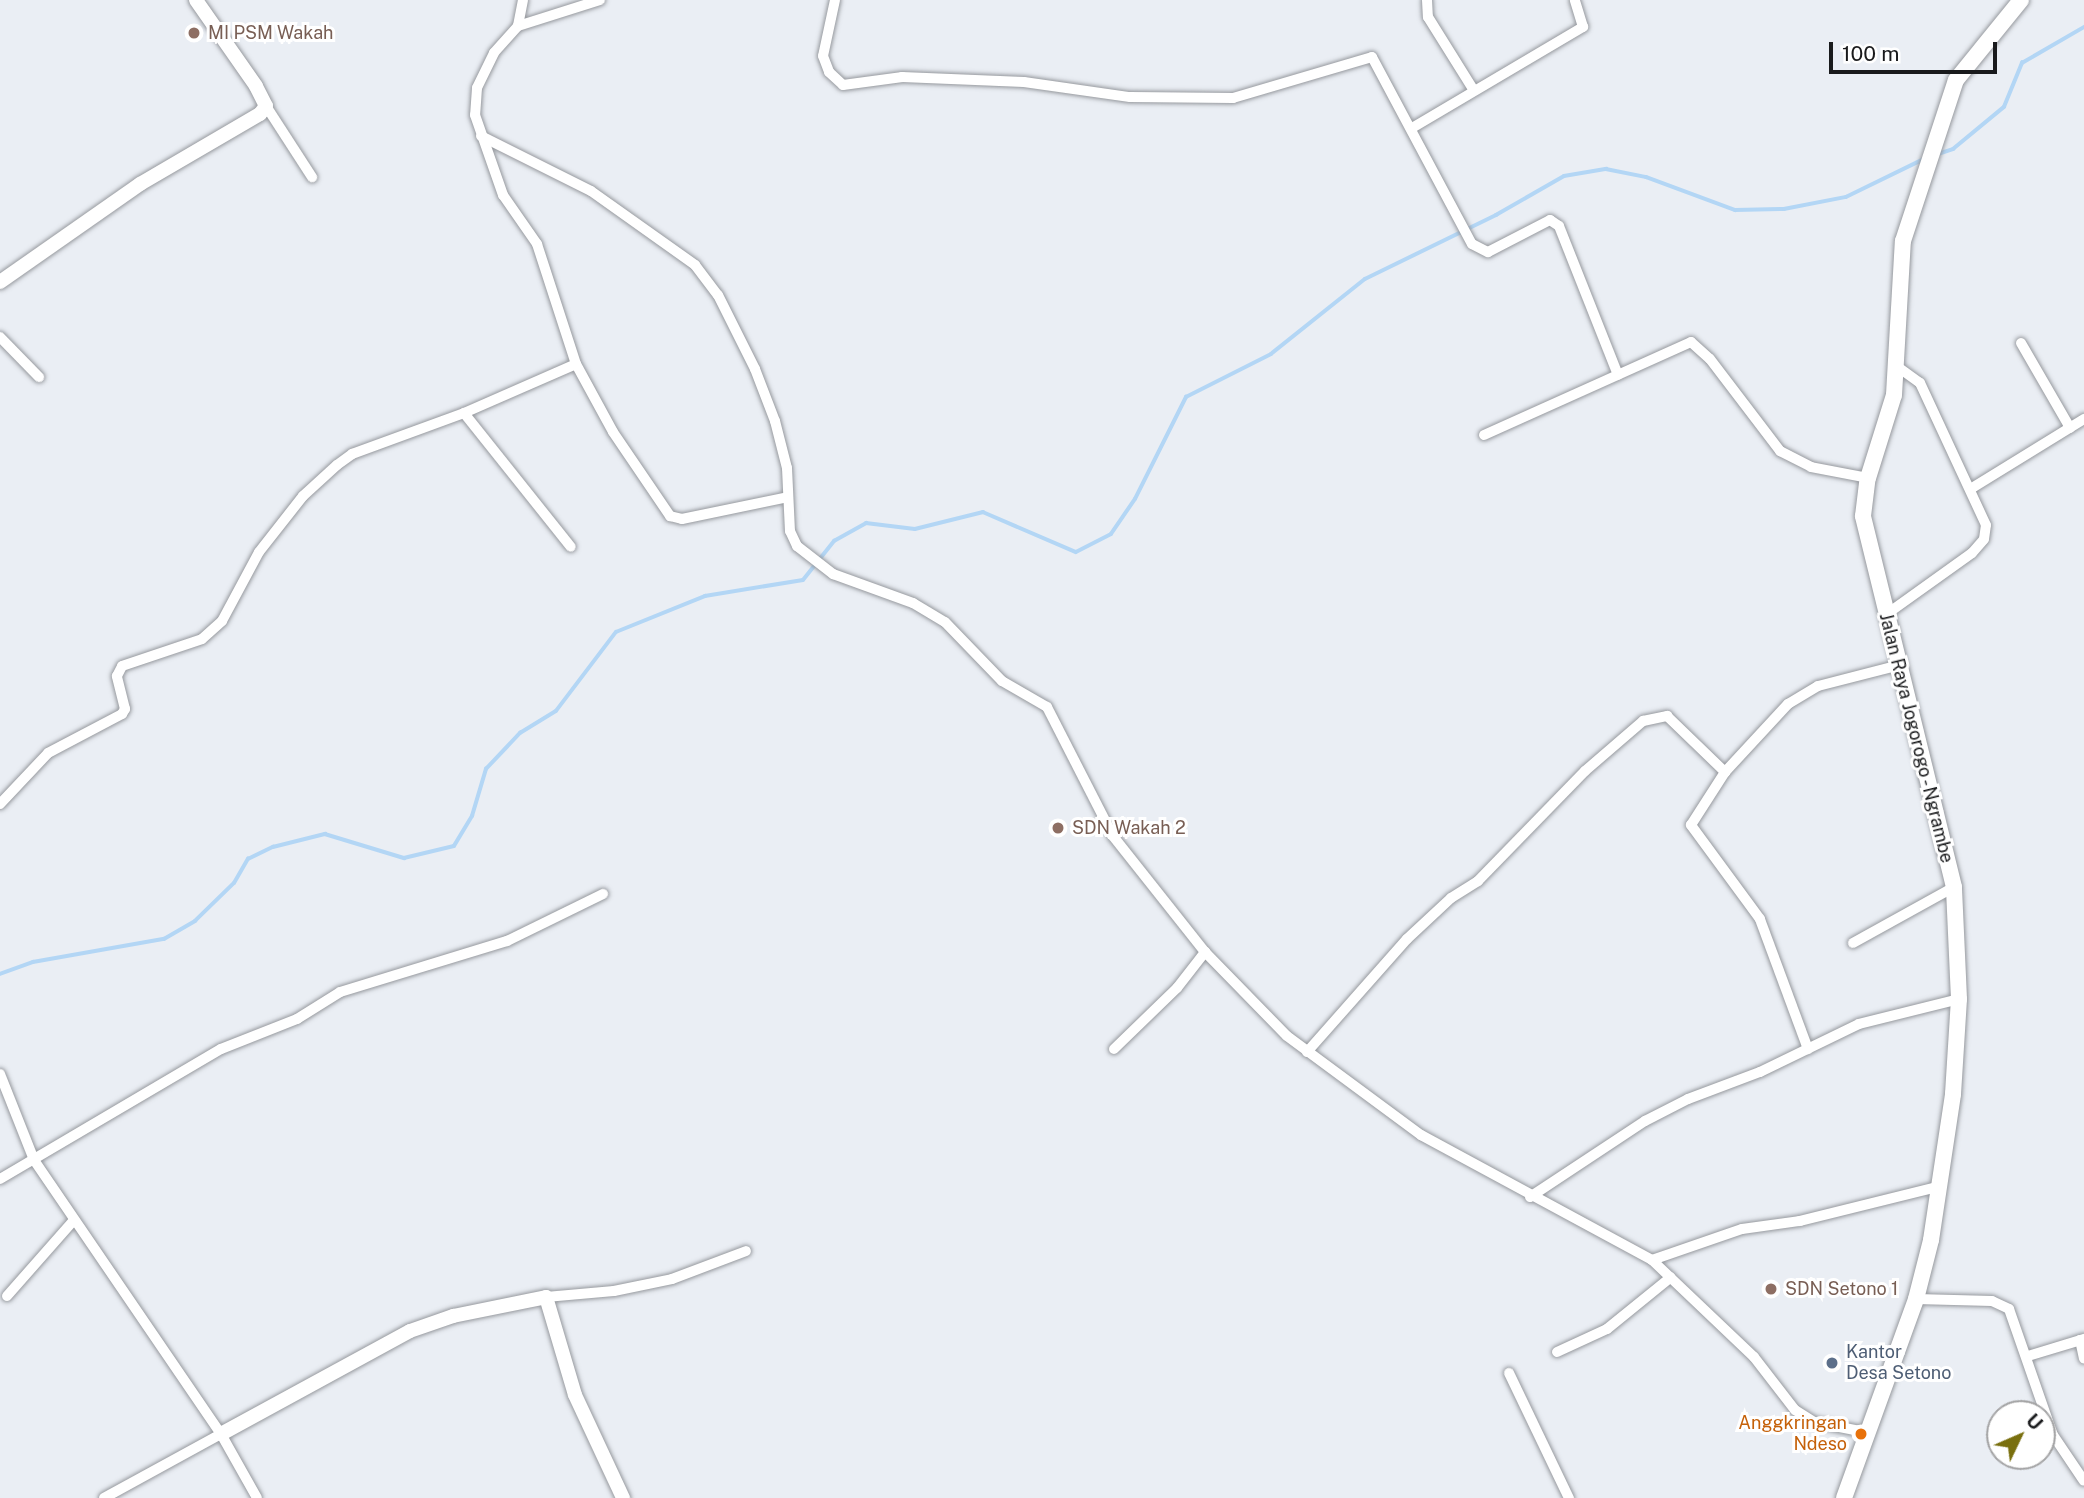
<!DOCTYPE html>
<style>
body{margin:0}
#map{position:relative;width:2084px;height:1498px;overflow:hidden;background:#eaeef4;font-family:"Public Sans",sans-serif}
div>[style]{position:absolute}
.stream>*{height:3.5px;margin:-1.75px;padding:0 1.75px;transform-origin:1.75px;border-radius:1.75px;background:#b3d6f5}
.roads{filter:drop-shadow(0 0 2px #96999e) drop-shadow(0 0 2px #96999e)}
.minor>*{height:10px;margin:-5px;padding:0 5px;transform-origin:5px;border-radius:5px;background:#fff}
.tertiary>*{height:14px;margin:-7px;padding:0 7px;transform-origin:7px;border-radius:7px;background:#fff}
.secondary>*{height:16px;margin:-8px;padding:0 8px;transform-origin:8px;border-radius:8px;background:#fff}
.dots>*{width:19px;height:19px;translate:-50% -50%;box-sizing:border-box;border:4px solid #fff;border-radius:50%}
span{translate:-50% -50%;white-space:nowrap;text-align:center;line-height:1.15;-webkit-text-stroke:6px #fff;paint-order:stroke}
.education-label{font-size:18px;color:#785e54}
.left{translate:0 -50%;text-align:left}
.street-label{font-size:18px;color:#191a1c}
.service-label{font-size:18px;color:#4e5e75}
.food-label{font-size:18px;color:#c56008}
.right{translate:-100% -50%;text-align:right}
.north{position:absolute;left:1986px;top:1400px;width:70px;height:70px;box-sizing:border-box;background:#fff;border:2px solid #a3a3a4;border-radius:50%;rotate:46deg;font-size:19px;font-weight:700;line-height:28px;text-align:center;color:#191a1c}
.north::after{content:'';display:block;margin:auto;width:24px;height:32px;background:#796f0e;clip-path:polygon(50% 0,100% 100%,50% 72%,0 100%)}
.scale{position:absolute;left:1829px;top:42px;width:168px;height:32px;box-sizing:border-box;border:4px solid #191a1c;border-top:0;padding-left:9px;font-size:21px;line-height:24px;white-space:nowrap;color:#191a1c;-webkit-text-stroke:5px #fff;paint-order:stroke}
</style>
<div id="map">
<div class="stream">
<div style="left:1938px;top:154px;width:16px;rotate:-18deg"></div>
<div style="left:1953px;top:149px;width:66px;rotate:-39.5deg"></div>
<div style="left:2004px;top:107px;width:48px;rotate:-67.8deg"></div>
<div style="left:2022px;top:63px;width:72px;rotate:-30.1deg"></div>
<div style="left:0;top:974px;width:35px;rotate:-20deg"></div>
<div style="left:33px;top:962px;width:133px;rotate:-10deg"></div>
<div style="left:164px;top:939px;width:36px;rotate:-30deg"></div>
<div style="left:195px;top:921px;width:54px;rotate:-44.3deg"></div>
<div style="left:234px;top:883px;width:28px;rotate:-60deg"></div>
<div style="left:248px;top:859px;width:28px;rotate:-26deg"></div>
<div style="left:273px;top:847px;width:54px;rotate:-14deg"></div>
<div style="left:325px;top:834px;width:83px;rotate:16.9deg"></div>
<div style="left:404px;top:858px;width:51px;rotate:-13.5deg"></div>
<div style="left:454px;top:846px;width:35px;rotate:-59deg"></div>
<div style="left:472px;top:816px;width:49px;rotate:-73.4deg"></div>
<div style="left:486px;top:769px;width:50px;rotate:-46.6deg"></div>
<div style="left:520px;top:733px;width:42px;rotate:-31.4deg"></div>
<div style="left:556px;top:711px;width:99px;rotate:-52.8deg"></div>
<div style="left:616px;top:632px;width:96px;rotate:-22deg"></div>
<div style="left:705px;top:596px;width:99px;rotate:-9.3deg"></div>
<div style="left:803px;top:580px;width:50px;rotate:-51.5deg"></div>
<div style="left:834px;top:541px;width:37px;rotate:-29deg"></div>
<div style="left:866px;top:523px;width:49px;rotate:7deg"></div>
<div style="left:915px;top:529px;width:70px;rotate:-14deg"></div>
<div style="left:983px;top:512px;width:101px;rotate:23.3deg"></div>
<div style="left:1076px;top:552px;width:39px;rotate:-27deg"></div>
<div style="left:1111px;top:534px;width:42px;rotate:-55.6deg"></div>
<div style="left:1135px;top:499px;width:114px;rotate:-63.4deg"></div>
<div style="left:1186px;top:397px;width:95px;rotate:-26.8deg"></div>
<div style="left:1271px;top:354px;width:120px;rotate:-38.6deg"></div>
<div style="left:1365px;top:279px;width:146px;rotate:-26deg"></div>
<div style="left:1496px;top:215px;width:78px;rotate:-29.8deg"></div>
<div style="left:1564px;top:176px;width:43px;rotate:-9.5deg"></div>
<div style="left:1606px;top:169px;width:41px;rotate:11.3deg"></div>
<div style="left:1646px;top:177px;width:95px;rotate:20.3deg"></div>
<div style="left:1735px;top:210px;width:49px;rotate:-1.2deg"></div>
<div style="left:1784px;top:209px;width:63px;rotate:-11deg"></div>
<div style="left:1846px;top:197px;width:87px;rotate:-26deg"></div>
</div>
<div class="roads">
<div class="minor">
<div style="left:523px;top:0;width:26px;rotate:101deg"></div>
<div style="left:518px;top:26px;width:36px;rotate:132deg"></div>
<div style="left:494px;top:53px;width:39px;rotate:116deg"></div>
<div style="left:477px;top:88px;width:27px;rotate:94deg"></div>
<div style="left:475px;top:115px;width:85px;rotate:70.7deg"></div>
<div style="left:503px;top:195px;width:60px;rotate:55.2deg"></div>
<div style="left:537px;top:244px;width:126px;rotate:72deg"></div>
<div style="left:576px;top:364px;width:77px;rotate:61.4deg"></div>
<div style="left:613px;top:432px;width:102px;rotate:55.8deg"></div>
<div style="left:670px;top:516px;width:12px;rotate:14deg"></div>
<div style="left:682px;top:519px;width:108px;rotate:-11.7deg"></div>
<div style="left:835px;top:0;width:57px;rotate:102.1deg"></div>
<div style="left:823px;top:56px;width:17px;rotate:69deg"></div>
<div style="left:829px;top:72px;width:19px;rotate:43deg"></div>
<div style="left:843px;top:85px;width:60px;rotate:-7.7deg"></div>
<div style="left:902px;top:77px;width:122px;rotate:2.3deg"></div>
<div style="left:1024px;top:82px;width:107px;rotate:8.1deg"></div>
<div style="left:1130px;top:97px;width:103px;rotate:0.6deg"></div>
<div style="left:1233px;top:98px;width:145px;rotate:-16.4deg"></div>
<div style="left:1372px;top:57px;width:212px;rotate:61.9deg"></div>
<div style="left:1472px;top:244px;width:18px;rotate:27deg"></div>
<div style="left:1488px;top:252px;width:70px;rotate:-27.3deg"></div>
<div style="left:1550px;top:220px;width:11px;rotate:34deg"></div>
<div style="left:1559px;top:226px;width:160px;rotate:68.4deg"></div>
<div style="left:1427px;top:0;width:17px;rotate:87deg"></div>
<div style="left:1428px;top:17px;width:85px;rotate:58deg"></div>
<div style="left:518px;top:26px;width:86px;rotate:-17.6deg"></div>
<div style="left:266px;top:106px;width:85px;rotate:57.1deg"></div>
<div style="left:1412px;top:128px;width:199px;rotate:-30.6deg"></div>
<div style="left:1583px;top:27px;width:28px;rotate:-107deg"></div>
<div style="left:481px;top:136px;width:123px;rotate:26.6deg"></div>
<div style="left:591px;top:191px;width:128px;rotate:35.4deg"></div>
<div style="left:695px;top:265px;width:38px;rotate:53deg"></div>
<div style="left:718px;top:295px;width:83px;rotate:63.4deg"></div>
<div style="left:755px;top:369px;width:56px;rotate:69deg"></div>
<div style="left:775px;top:421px;width:49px;rotate:75.7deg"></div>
<div style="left:787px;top:468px;width:63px;rotate:87.3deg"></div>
<div style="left:790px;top:531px;width:17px;rotate:65deg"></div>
<div style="left:797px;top:546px;width:46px;rotate:37.9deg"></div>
<div style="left:833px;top:574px;width:85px;rotate:19.9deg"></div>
<div style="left:913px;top:603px;width:37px;rotate:31deg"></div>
<div style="left:945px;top:622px;width:82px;rotate:46deg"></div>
<div style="left:1002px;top:681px;width:52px;rotate:30deg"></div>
<div style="left:1047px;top:707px;width:145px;rotate:62.9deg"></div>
<div style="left:1113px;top:836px;width:148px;rotate:51.6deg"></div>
<div style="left:1205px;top:952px;width:117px;rotate:45.7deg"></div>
<div style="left:1287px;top:1036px;width:167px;rotate:36.5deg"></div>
<div style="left:1421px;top:1135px;width:263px;rotate:28.4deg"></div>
<div style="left:1652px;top:1260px;width:141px;rotate:43.6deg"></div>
<div style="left:1754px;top:1357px;width:67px;rotate:52.3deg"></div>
<div style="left:1795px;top:1410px;width:22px;rotate:32deg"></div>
<div style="left:1814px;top:1422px;width:52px;rotate:11.1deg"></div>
<div style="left:0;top:337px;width:56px;rotate:45.7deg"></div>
<div style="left:2021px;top:343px;width:98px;rotate:60deg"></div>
<div style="left:464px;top:413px;width:171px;rotate:51.4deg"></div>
<div style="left:1484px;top:435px;width:227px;rotate:-24.2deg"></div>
<div style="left:1691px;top:342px;width:25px;rotate:42deg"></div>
<div style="left:1710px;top:359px;width:116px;rotate:52.7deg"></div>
<div style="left:1780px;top:451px;width:35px;rotate:27deg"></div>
<div style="left:1811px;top:467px;width:58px;rotate:10.9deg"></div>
<div style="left:1972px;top:488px;width:132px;rotate:-31.6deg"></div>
<div style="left:1884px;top:616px;width:108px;rotate:-35.6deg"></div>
<div style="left:1972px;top:553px;width:18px;rotate:-49deg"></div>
<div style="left:1984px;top:539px;width:14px;rotate:-82deg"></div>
<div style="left:1986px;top:525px;width:157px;rotate:-114.9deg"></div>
<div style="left:1920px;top:383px;width:29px;rotate:-144deg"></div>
<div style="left:0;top:804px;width:70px;rotate:-46.7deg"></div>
<div style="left:48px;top:753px;width:84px;rotate:-27.8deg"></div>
<div style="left:122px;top:714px;width:6px;rotate:-59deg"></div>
<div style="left:125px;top:709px;width:34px;rotate:-104deg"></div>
<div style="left:117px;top:676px;width:11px;rotate:-63deg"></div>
<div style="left:122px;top:666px;width:84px;rotate:-18.6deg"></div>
<div style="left:202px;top:639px;width:27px;rotate:-42deg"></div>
<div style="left:222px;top:621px;width:78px;rotate:-61.8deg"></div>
<div style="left:259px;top:552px;width:71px;rotate:-51.8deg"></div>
<div style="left:303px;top:496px;width:46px;rotate:-42.4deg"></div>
<div style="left:337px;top:465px;width:19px;rotate:-36deg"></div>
<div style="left:352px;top:454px;width:119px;rotate:-20.1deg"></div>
<div style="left:464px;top:413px;width:122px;rotate:-23.6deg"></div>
<div style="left:1853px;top:943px;width:115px;rotate:-29deg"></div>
<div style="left:1114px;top:1049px;width:88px;rotate:-44.1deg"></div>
<div style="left:1177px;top:988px;width:46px;rotate:-52.1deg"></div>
<div style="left:1808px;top:1049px;width:139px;rotate:-110.3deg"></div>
<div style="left:1760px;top:919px;width:117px;rotate:-126.3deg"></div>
<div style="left:1691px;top:825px;width:63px;rotate:-57.3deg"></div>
<div style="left:1725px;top:772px;width:93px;rotate:-47.2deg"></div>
<div style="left:1788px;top:704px;width:35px;rotate:-31deg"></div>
<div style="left:1818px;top:686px;width:85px;rotate:-14.4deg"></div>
<div style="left:1307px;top:1052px;width:151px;rotate:-48.5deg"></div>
<div style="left:1407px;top:939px;width:60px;rotate:-43deg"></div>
<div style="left:1451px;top:898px;width:32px;rotate:-32deg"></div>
<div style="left:1478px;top:881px;width:153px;rotate:-45.8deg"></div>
<div style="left:1585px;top:771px;width:77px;rotate:-40.8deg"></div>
<div style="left:1643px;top:721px;width:25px;rotate:-12deg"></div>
<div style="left:1667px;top:716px;width:81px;rotate:44deg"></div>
<div style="left:0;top:1074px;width:92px;rotate:68.4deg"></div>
<div style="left:34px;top:1160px;width:332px;rotate:55.7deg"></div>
<div style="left:221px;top:1434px;width:73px;rotate:60.6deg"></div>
<div style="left:0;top:1179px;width:256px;rotate:-30.5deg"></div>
<div style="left:221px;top:1049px;width:82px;rotate:-21.5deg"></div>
<div style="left:297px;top:1019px;width:51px;rotate:-32.1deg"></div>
<div style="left:340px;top:992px;width:175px;rotate:-17deg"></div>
<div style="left:507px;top:941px;width:107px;rotate:-26.1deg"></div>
<div style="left:1530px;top:1197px;width:138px;rotate:-33.5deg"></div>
<div style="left:1645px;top:1121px;width:48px;rotate:-27.1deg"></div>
<div style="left:1688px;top:1099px;width:77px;rotate:-20.6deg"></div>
<div style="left:1760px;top:1072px;width:110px;rotate:-25.9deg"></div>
<div style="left:1859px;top:1024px;width:103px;rotate:-14deg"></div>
<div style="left:1652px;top:1260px;width:95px;rotate:-19deg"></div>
<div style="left:1742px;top:1229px;width:59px;rotate:-7.9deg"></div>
<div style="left:1800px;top:1221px;width:145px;rotate:-13.9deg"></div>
<div style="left:7px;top:1296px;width:101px;rotate:-48.6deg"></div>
<div style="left:546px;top:1297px;width:68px;rotate:-5deg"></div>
<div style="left:614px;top:1291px;width:59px;rotate:-11.7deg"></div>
<div style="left:672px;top:1279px;width:79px;rotate:-20.7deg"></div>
<div style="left:1916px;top:1299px;width:76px;rotate:1.5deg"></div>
<div style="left:1992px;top:1301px;width:19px;rotate:25deg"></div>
<div style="left:2009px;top:1309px;width:133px;rotate:70.8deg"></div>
<div style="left:2053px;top:1435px;width:55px;rotate:56deg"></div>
<div style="left:2080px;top:1340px;width:19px;rotate:78deg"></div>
<div style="left:1557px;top:1352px;width:55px;rotate:-24.7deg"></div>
<div style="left:1607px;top:1329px;width:82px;rotate:-39.1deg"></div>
<div style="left:2028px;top:1356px;width:59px;rotate:-16.9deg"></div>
<div style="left:1509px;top:1373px;width:139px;rotate:64.4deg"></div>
<div style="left:104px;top:1498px;width:133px;rotate:-28.7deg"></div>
</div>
<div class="tertiary">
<div style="left:0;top:282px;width:171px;rotate:-35deg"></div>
<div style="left:140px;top:184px;width:139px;rotate:-30.3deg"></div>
<div style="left:260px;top:114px;width:10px;rotate:-53deg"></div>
<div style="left:266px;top:106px;width:22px;rotate:-117deg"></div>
<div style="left:256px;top:86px;width:105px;rotate:-124.9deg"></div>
<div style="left:221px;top:1434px;width:215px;rotate:-28.6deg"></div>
<div style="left:410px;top:1331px;width:46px;rotate:-19.2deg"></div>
<div style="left:453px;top:1316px;width:95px;rotate:-11.5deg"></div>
<div style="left:546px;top:1297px;width:102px;rotate:73.5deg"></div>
<div style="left:575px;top:1395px;width:114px;rotate:65deg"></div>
</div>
<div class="secondary">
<div style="left:1844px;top:1498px;width:212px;rotate:-70.1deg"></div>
<div style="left:1916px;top:1299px;width:61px;rotate:-75.7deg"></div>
<div style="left:1931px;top:1240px;width:148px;rotate:-81.4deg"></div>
<div style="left:1953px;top:1094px;width:95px;rotate:-86.4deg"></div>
<div style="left:1959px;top:999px;width:112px;rotate:-92.6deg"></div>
<div style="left:1954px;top:887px;width:382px;rotate:-103.8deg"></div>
<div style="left:1863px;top:516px;width:38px;rotate:-83deg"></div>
<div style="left:1868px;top:478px;width:87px;rotate:-72.6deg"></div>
<div style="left:1894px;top:395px;width:154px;rotate:-86.7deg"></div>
<div style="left:1903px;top:241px;width:169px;rotate:-71.8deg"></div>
<div style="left:1956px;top:80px;width:103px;rotate:-50.9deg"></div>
</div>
</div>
<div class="dots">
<div style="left:194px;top:33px;background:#8d6e63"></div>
<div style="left:1058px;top:828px;background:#8d6e63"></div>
<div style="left:1771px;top:1289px;background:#8d6e63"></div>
<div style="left:1832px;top:1363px;background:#5c6f8a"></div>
<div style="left:1861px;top:1434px;background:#e8710a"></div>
</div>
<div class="education-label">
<span class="left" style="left:208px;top:33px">MI PSM Wakah</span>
<span class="left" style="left:1072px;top:828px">SDN Wakah 2</span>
<span class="left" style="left:1785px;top:1289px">SDN Setono 1</span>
</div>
<div class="street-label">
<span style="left:1916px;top:738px;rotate:76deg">Jalan Raya Jogorogo - Ngrambe</span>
</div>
<div class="service-label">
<span class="left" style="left:1846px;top:1363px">Kantor<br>Desa Setono</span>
</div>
<div class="food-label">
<span class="right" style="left:1847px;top:1434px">Anggkringan<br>Ndeso</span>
</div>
<div class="north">U</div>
<div class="scale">100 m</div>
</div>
